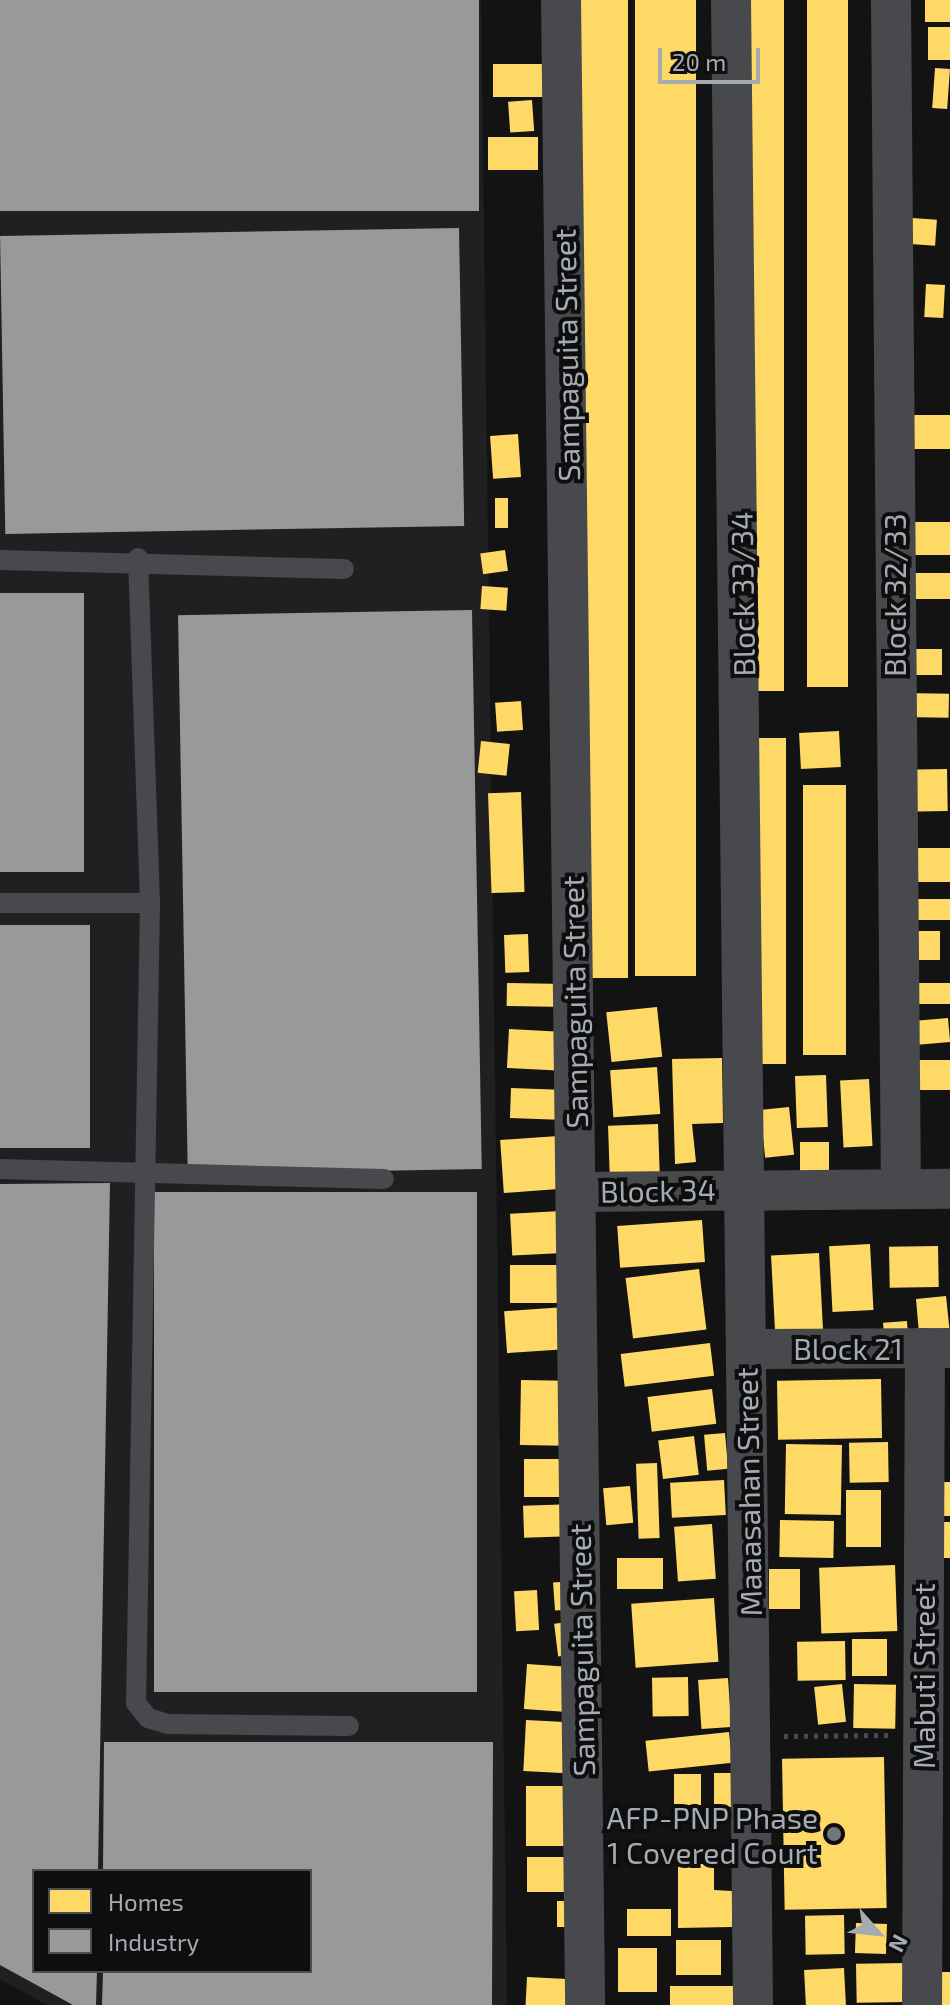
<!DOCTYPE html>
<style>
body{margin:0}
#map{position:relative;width:950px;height:2005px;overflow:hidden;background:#131314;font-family:"Exo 2",sans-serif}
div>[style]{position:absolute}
.built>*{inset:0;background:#202022}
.homes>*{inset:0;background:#ffd966;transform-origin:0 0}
.industry>*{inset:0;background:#999;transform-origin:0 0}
.path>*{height:5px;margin-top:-2.5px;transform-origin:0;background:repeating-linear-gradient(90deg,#494b4d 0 4px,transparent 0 10px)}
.service>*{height:20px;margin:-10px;padding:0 10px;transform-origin:10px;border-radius:10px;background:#48494c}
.minor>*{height:40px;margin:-20px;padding:0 20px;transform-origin:20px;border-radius:20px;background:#48494c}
.dots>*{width:22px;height:22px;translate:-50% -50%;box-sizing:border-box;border:4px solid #0e0e0f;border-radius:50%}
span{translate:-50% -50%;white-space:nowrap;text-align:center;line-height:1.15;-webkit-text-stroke:8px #0e0e0f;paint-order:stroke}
.street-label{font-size:30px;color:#a5abb3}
.poi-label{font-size:30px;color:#a5abb3}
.right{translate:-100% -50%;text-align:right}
.legend{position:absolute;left:32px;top:1869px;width:280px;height:104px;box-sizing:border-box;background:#0e0e0f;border:2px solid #4a4d51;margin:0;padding:10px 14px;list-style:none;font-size:24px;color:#a5abb3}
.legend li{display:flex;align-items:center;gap:16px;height:40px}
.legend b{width:40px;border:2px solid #4a4d51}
.north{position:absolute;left:838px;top:1893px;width:80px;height:80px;-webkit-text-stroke:6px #0e0e0f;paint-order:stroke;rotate:117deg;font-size:22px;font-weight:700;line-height:32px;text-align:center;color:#a5abb3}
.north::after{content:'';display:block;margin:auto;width:28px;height:36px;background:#a5abb3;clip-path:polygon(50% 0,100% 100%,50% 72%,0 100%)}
.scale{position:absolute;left:658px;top:48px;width:102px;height:36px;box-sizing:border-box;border:4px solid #a5abb3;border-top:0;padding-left:10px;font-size:24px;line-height:28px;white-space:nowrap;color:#a5abb3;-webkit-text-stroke:6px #0e0e0f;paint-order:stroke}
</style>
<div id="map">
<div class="built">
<div style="clip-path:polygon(evenodd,0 0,481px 0,507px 2005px,47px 2005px,0 1979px,0 0,34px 1871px,310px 1871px,310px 1971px,34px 1971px,34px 1871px)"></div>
</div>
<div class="homes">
<div style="left:567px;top:0;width:61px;height:978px"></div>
<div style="left:635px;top:0;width:61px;height:976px"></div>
<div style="left:739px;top:0;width:45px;height:691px"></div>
<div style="left:807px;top:0;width:41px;height:687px"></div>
<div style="left:925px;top:0;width:25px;height:22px"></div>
<div style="left:928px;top:27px;width:22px;height:33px"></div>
<div style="left:551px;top:64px;width:33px;height:58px;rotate:90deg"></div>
<div style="left:935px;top:68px;width:15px;height:40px;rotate:4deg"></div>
<div style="left:532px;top:100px;width:31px;height:24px;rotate:86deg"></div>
<div style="left:488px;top:137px;width:50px;height:33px"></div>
<div style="left:898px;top:217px;width:39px;height:26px;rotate:4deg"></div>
<div style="left:926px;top:284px;width:19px;height:33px;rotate:3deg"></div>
<div style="left:950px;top:415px;width:34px;height:45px;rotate:90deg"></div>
<div style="left:518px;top:434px;width:43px;height:28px;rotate:86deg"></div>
<div style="left:508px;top:498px;width:30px;height:13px;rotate:90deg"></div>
<div style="left:950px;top:522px;width:33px;height:38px;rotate:90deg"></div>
<div style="left:505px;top:550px;width:21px;height:25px;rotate:82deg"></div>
<div style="left:950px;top:573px;width:26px;height:38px;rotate:90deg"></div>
<div style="left:482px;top:586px;width:26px;height:23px;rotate:4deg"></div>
<div style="left:942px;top:649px;width:26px;height:43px;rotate:90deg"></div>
<div style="left:903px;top:693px;width:46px;height:24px;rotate:1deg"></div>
<div style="left:521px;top:701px;width:29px;height:26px;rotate:86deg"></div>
<div style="left:839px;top:731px;width:36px;height:40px;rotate:87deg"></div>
<div style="left:751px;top:738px;width:35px;height:326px"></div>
<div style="left:481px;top:741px;width:29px;height:32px;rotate:6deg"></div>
<div style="left:947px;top:769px;width:42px;height:46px;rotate:89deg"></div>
<div style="left:803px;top:785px;width:43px;height:270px"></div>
<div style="left:521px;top:792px;width:100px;height:33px;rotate:88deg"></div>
<div style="left:950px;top:848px;width:34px;height:42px;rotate:90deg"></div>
<div style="left:899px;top:899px;width:51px;height:21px"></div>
<div style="left:940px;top:931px;width:29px;height:39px;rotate:90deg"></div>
<div style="left:528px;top:934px;width:38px;height:24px;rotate:88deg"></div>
<div style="left:507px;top:983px;width:60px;height:23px;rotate:1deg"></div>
<div style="left:950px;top:983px;width:21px;height:42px;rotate:90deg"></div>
<div style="left:657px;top:1007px;width:50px;height:51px;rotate:84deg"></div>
<div style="left:948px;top:1018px;width:24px;height:41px;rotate:85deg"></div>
<div style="left:509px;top:1029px;width:60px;height:39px;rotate:3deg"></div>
<div style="clip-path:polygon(722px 1058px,723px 1123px,692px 1124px,696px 1162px,675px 1164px,672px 1059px)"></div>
<div style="left:950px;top:1060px;width:30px;height:41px;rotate:90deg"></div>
<div style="left:657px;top:1067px;width:47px;height:47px;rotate:86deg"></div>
<div style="left:826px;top:1075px;width:52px;height:31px;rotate:88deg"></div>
<div style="left:869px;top:1079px;width:67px;height:29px;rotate:87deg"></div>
<div style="left:511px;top:1088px;width:55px;height:30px;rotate:2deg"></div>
<div style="left:789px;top:1107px;width:48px;height:29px;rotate:84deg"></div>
<div style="left:658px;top:1124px;width:51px;height:50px;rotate:88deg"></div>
<div style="left:558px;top:1136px;width:53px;height:58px;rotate:86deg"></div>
<div style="left:800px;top:1142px;width:29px;height:30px"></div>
<div style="left:561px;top:1211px;width:42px;height:51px;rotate:87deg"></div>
<div style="left:702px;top:1220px;width:42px;height:85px;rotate:86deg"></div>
<div style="left:870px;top:1244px;width:66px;height:41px;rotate:87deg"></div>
<div style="left:938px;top:1246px;width:41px;height:49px;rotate:89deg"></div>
<div style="left:819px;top:1253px;width:82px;height:48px;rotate:87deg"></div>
<div style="left:564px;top:1265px;width:38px;height:54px;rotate:90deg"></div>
<div style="left:699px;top:1269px;width:61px;height:74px;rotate:83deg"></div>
<div style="clip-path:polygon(946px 1296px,950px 1334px,920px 1345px,916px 1299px)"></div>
<div style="left:565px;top:1307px;width:42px;height:61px;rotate:86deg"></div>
<div style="left:907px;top:1321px;width:28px;height:24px;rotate:86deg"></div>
<div style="left:710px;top:1343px;width:33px;height:90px;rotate:83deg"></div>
<div style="left:881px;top:1379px;width:59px;height:104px;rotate:89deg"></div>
<div style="left:521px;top:1380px;width:58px;height:65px;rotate:1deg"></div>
<div style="left:712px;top:1389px;width:35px;height:65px;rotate:83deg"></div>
<div style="left:725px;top:1433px;width:36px;height:21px;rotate:85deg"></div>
<div style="left:694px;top:1436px;width:39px;height:36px;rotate:83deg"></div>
<div style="left:888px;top:1442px;width:40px;height:39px;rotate:89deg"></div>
<div style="left:786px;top:1444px;width:56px;height:70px;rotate:1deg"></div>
<div style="left:579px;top:1459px;width:38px;height:55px;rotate:90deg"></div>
<div style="left:657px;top:1463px;width:75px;height:21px;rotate:88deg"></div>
<div style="left:724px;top:1480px;width:35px;height:54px;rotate:87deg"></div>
<div style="left:937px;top:1482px;width:13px;height:34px"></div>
<div style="left:630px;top:1486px;width:37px;height:27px;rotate:85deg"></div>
<div style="left:846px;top:1490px;width:35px;height:57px"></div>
<div style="left:576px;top:1504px;width:32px;height:53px;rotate:88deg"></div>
<div style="left:780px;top:1520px;width:54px;height:37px;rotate:1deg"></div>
<div style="left:942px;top:1522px;width:8px;height:36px"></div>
<div style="left:712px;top:1524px;width:55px;height:38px;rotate:86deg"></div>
<div style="left:663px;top:1558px;width:31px;height:46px;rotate:90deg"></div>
<div style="left:895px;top:1565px;width:66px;height:76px;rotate:88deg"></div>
<div style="left:769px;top:1569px;width:31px;height:40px"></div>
<div style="left:575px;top:1581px;width:28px;height:22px;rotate:86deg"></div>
<div style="left:537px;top:1590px;width:40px;height:23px;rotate:87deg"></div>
<div style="left:714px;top:1598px;width:64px;height:83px;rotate:86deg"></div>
<div style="left:577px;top:1621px;width:33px;height:23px;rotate:83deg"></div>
<div style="left:852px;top:1639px;width:35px;height:37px"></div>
<div style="left:845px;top:1641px;width:39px;height:48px;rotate:89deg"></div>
<div style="left:527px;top:1664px;width:40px;height:45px;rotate:4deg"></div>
<div style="left:688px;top:1677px;width:39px;height:36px;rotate:89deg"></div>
<div style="left:728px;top:1678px;width:49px;height:30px;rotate:86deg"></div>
<div style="left:842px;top:1684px;width:38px;height:28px;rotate:84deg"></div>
<div style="left:854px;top:1684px;width:42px;height:44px;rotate:1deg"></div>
<div style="left:526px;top:1720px;width:53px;height:51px;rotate:3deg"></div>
<div style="left:729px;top:1732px;width:31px;height:84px;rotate:84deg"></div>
<div style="left:884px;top:1757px;width:151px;height:102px;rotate:89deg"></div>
<div style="left:714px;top:1773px;width:21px;height:34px"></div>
<div style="left:674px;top:1774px;width:27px;height:31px"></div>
<div style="left:526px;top:1786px;width:50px;height:60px"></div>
<div style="left:580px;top:1857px;width:35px;height:53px;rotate:90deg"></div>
<div style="clip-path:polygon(678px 1864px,714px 1864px,714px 1890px,732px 1891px,732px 1927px,678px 1928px)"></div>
<div style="left:557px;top:1901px;width:26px;height:26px"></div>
<div style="left:627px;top:1909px;width:44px;height:27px"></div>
<div style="left:844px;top:1915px;width:39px;height:39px;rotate:89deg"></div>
<div style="left:856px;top:1923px;width:31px;height:30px;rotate:2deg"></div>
<div style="left:676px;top:1940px;width:45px;height:35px"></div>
<div style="left:618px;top:1948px;width:39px;height:44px"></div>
<div style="left:906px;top:1963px;width:39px;height:50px;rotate:89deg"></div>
<div style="left:844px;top:1968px;width:37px;height:40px;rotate:87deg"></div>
<div style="left:950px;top:1972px;width:33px;height:21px;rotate:90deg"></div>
<div style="left:527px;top:1977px;width:50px;height:28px;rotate:3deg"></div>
<div style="left:734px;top:1986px;width:19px;height:64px;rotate:90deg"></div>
</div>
<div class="industry">
<div style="left:0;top:0;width:479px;height:211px"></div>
<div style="left:459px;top:228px;width:298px;height:459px;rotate:89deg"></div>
<div style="left:0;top:593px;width:84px;height:279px"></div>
<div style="left:472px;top:610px;width:559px;height:294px;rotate:89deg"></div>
<div style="left:0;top:925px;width:90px;height:223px"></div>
<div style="clip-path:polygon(110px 1183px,98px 1871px,34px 1871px,34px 1971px,97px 1971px,96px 2005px,73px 2005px,0 1965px,0 1184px)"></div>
<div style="left:154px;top:1192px;width:323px;height:500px"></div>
<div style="clip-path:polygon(104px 1742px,493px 1742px,492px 2005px,102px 2005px,103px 1971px,310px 1971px,310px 1871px,103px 1871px)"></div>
</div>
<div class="path">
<div style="left:784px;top:1736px;width:106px;rotate:-0.5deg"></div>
</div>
<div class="service">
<div style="left:138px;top:558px;width:345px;rotate:88deg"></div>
<div style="left:150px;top:903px;width:800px;rotate:91deg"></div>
<div style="left:136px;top:1703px;width:19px;rotate:51deg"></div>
<div style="left:148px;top:1718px;width:21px;rotate:17deg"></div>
<div style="left:168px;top:1724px;width:181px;rotate:0.6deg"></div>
<div style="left:0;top:560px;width:344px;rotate:1.5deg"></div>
<div style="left:0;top:903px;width:150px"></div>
<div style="left:0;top:1169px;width:384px;rotate:1.5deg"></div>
</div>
<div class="minor">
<div style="left:561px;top:0;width:2005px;rotate:89.31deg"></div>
<div style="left:731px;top:0;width:2005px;rotate:89.37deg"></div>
<div style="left:891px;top:0;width:1189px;rotate:89.52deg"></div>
<div style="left:577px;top:1192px;width:373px;rotate:-0.5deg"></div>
<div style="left:746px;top:1349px;width:204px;rotate:-0.3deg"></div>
<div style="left:922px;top:2005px;width:657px;rotate:-89.74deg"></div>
</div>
<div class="dots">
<div style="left:834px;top:1834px;background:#72767b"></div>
</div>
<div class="street-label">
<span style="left:566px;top:355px;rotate:-91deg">Sampaguita Street</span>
<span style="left:742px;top:594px;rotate:-91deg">Block 33/34</span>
<span style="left:894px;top:595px;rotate:-90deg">Block 32/33</span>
<span style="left:574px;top:1002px;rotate:-91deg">Sampaguita Street</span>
<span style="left:658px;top:1190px;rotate:-1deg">Block 34</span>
<span style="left:848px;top:1348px">Block 21</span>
<span style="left:748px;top:1492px;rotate:-91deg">Maaasahan Street</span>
<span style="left:581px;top:1650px;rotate:-91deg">Sampaguita Street</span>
<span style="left:923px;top:1676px;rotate:-90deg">Mabuti Street</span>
</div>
<div class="poi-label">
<span class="right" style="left:818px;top:1834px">AFP-PNP Phase<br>1 Covered Court</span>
</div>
<ul class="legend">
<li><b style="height:22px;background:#ffd966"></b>Homes</li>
<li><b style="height:22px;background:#999"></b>Industry</li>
</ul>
<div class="north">N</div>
<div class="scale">20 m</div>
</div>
